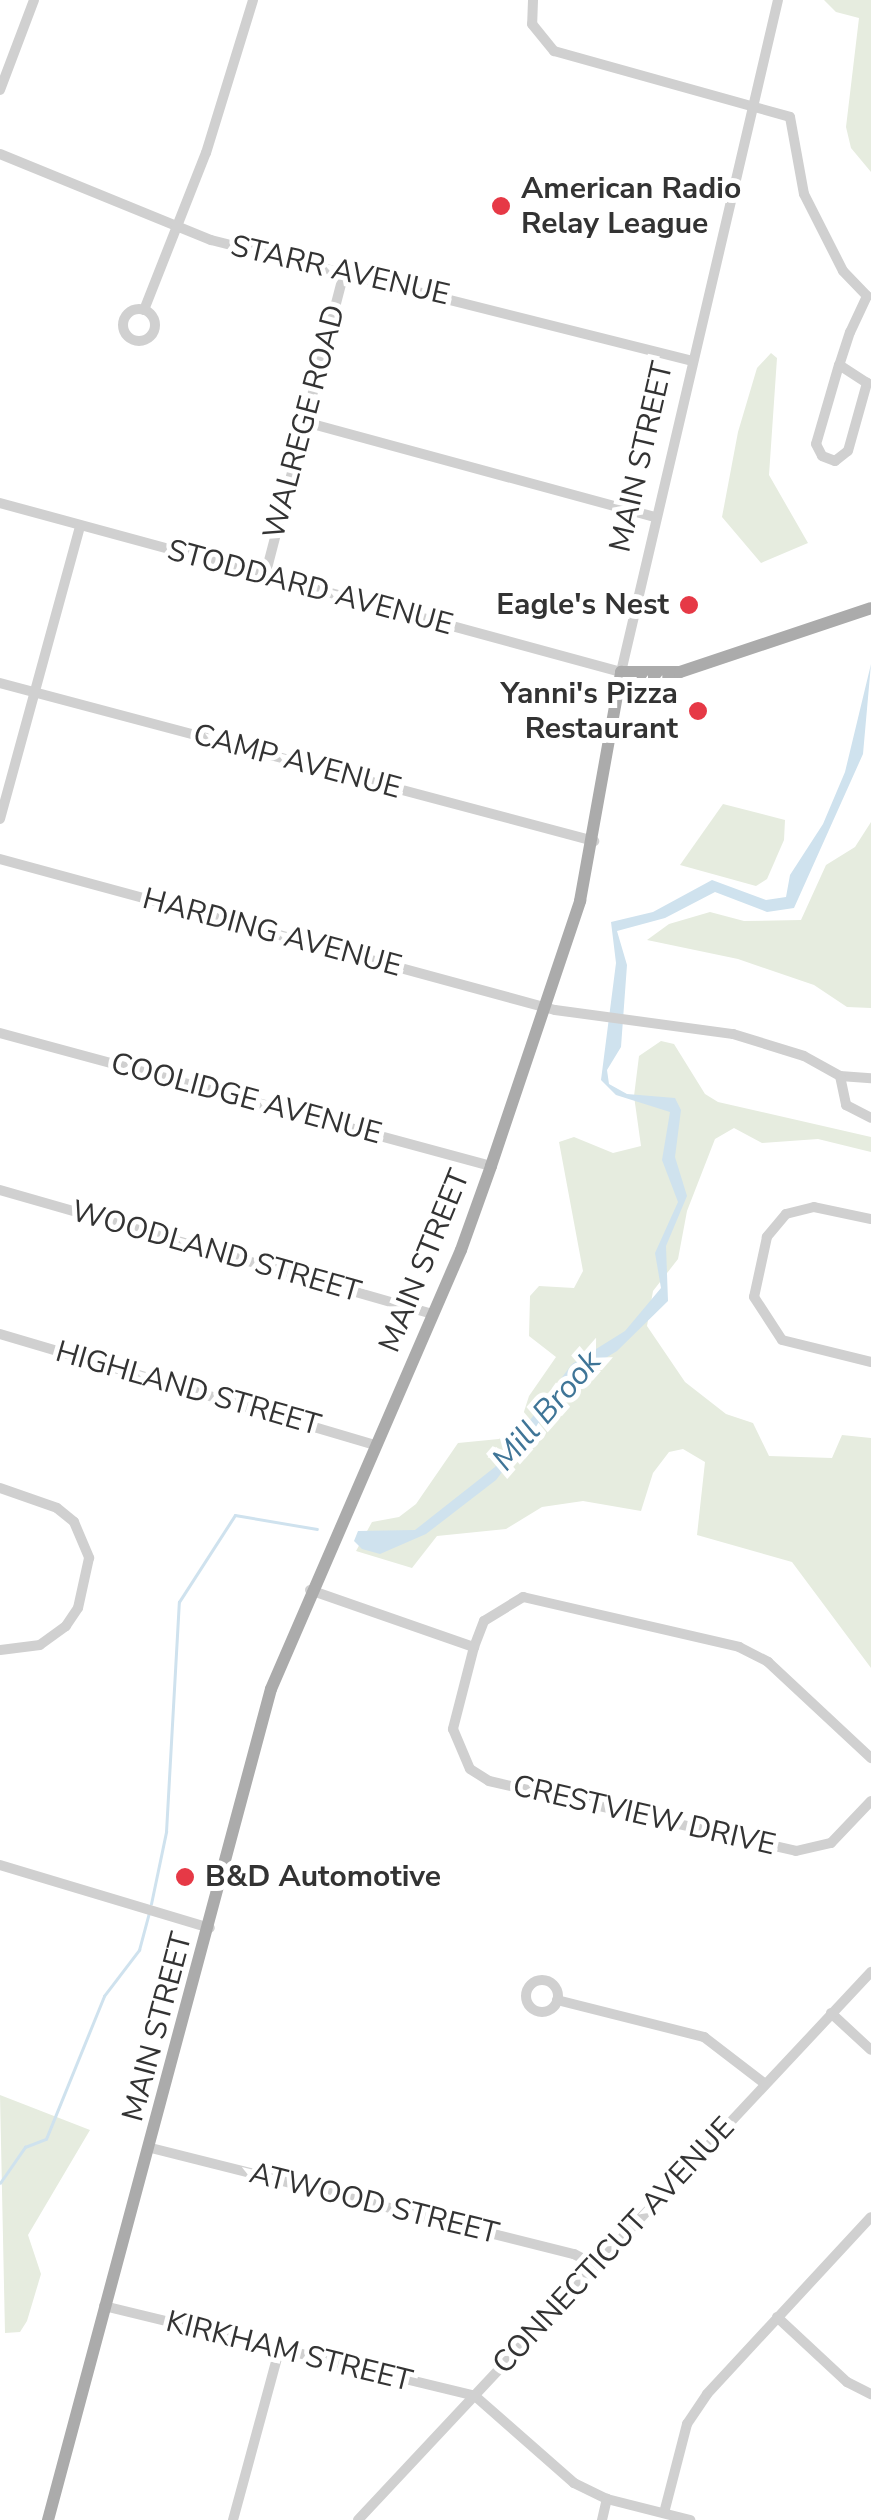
<!DOCTYPE html>
<style>
body{margin:0}
#map{position:relative;width:871px;height:2520px;overflow:hidden;background:#fff;font-family:"Nunito Sans",sans-serif}
div>[style]{position:absolute}
.green>*{inset:0;background:#e6ecdf}
.water>*{inset:0;background:#cfe2ee}
.stream>*{height:2.5px;margin:-1.25px;padding:0 1.25px;transform-origin:1.25px;border-radius:1.25px;background:#cfe2ee}
.minor>*{height:10px;margin:-5px;padding:0 5px;transform-origin:5px;border-radius:5px;background:#d0d0d0}
.minor>.ring{margin:-5px;padding:0;box-sizing:content-box;background:none;border:10px solid #d0d0d0;border-radius:50%}
.major>*{height:12px;margin:-6px;padding:0 6px;transform-origin:6px;border-radius:6px;background:#ababab}
.dots>*{width:28px;height:28px;translate:-50% -50%;box-sizing:border-box;border:5px solid #fff;border-radius:50%}
span{translate:-50% -50%;white-space:nowrap;text-align:center;line-height:1.15;-webkit-text-stroke:10px #fff;paint-order:stroke}
.poi-label{font-size:30px;color:#333;font-weight:700}
.left{translate:0 -50%;text-align:left}
.right{translate:-100% -50%;text-align:right}
.street-label{font-size:30px;color:#333}
.water-label{font-size:32px;color:#3f7597;font-style:italic}
</style>
<div id="map">
<div class="green">
<div style="clip-path:polygon(824px 0,871px 0,871px 172px,851px 148px,846px 127px,859px 18px,836px 12px)"></div>
<div style="clip-path:polygon(771px 353px,777px 358px,769px 475px,808px 543px,761px 563px,722px 517px,738px 432px,757px 368px)"></div>
<div style="clip-path:polygon(723px 804px,785px 820px,784px 840px,767px 879px,756px 886px,680px 865px)"></div>
<div style="clip-path:polygon(871px 822px,871px 1008px,847px 1007px,814px 985px,738px 959px,647px 940px,669px 924px,710px 912px,744px 921px,801px 920px,826px 865px,855px 847px)"></div>
<div style="clip-path:polygon(661px 1041px,674px 1044px,705px 1094px,718px 1102px,871px 1137px,871px 1152px,818px 1139px,762px 1143px,734px 1128px,715px 1139px,687px 1211px,678px 1259px,653px 1291px,647px 1326px,685px 1382px,726px 1414px,753px 1423px,769px 1456px,832px 1458px,842px 1435px,871px 1438px,871px 1668px,792px 1562px,697px 1535px,705px 1462px,683px 1449px,669px 1452px,653px 1473px,641px 1511px,583px 1501px,542px 1507px,506px 1529px,437px 1536px,412px 1568px,356px 1551px,372px 1522px,399px 1517px,416px 1504px,458px 1443px,499px 1439px,521px 1421px,529px 1396px,556px 1357px,529px 1336px,530px 1296px,539px 1286px,574px 1288px,583px 1271px,559px 1142px,574px 1137px,613px 1153px,641px 1146px,634px 1096px,639px 1056px)"></div>
<div style="clip-path:polygon(0 2095px,90px 2130px,28px 2235px,41px 2274px,27px 2321px,20px 2332px,5px 2333px)"></div>
</div>
<div class="water">
<div style="clip-path:polygon(871px 664px,863px 754px,794px 908px,767px 912px,715px 892px,665px 918px,617px 931px,627px 965px,621px 1047px,607px 1070px,609px 1084px,627px 1094px,675px 1098px,681px 1110px,675px 1157px,687px 1196px,666px 1246px,668px 1301px,617px 1351px,576px 1376px,496px 1480px,426px 1534px,380px 1554px,362px 1549px,354px 1541px,358px 1531px,415px 1530px,495px 1467px,572px 1364px,625px 1331px,661px 1288px,655px 1253px,678px 1202px,662px 1160px,670px 1112px,616px 1095px,601px 1080px,616px 963px,611px 922px,653px 912px,712px 880px,766px 900px,786px 897px,790px 875px,823px 824px,845px 772px)"></div>
</div>
<div class="stream">
<div style="left:151px;top:1904px;width:74px;rotate:-78.2deg"></div>
<div style="left:166px;top:1832px;width:230px;rotate:-86.8deg"></div>
<div style="left:179px;top:1602px;width:103px;rotate:-57.2deg"></div>
<div style="left:235px;top:1515px;width:83px;rotate:9.7deg"></div>
<div style="left:0;top:2183px;width:44px;rotate:-55.2deg"></div>
<div style="left:25px;top:2147px;width:22px;rotate:-21deg"></div>
<div style="left:46px;top:2139px;width:154px;rotate:-67.9deg"></div>
<div style="left:104px;top:1996px;width:58px;rotate:-52.7deg"></div>
<div style="left:139px;top:1950px;width:39px;rotate:-75deg"></div>
</div>
<div class="minor">
<div style="left:533px;top:0;width:24px;rotate:92deg"></div>
<div style="left:532px;top:24px;width:35px;rotate:51deg"></div>
<div style="left:554px;top:51px;width:245px;rotate:15.6deg"></div>
<div style="left:790px;top:117px;width:78px;rotate:79.7deg"></div>
<div style="left:804px;top:194px;width:86px;rotate:63.1deg"></div>
<div style="left:843px;top:271px;width:35px;rotate:46deg"></div>
<div style="left:867px;top:296px;width:40px;rotate:115deg"></div>
<div style="left:850px;top:332px;width:35px;rotate:108deg"></div>
<div style="left:839px;top:365px;width:82px;rotate:106.2deg"></div>
<div style="left:816px;top:444px;width:13px;rotate:63deg"></div>
<div style="left:822px;top:456px;width:14px;rotate:21deg"></div>
<div style="left:835px;top:461px;width:16px;rotate:-38deg"></div>
<div style="left:848px;top:451px;width:71px;rotate:-74.4deg"></div>
<div style="left:867px;top:383px;width:33px;rotate:-147deg"></div>
<div style="left:0;top:90px;width:96px;rotate:-69.3deg"></div>
<div style="left:0;top:154px;width:228px;rotate:22.2deg"></div>
<div style="left:211px;top:240px;width:493px;rotate:14.1deg"></div>
<div class="ring" style="left:123px;top:309px;width:22px;height:22px"></div>
<div style="left:144px;top:310px;width:169px;rotate:-68.5deg"></div>
<div style="left:206px;top:153px;width:160px;rotate:-72.9deg"></div>
<div style="left:305px;top:422px;width:362px;rotate:15.2deg"></div>
<div style="left:0;top:503px;width:644px;rotate:15.22deg"></div>
<div style="left:621px;top:672px;width:690px;rotate:-76.85deg"></div>
<div style="left:265px;top:576px;width:317px;rotate:-75.4deg"></div>
<div style="left:0;top:683px;width:615px;rotate:14.9deg"></div>
<div style="left:0;top:819px;width:304px;rotate:-74.7deg"></div>
<div style="left:0;top:859px;width:575px;rotate:15.22deg"></div>
<div style="left:555px;top:1010px;width:180px;rotate:7.7deg"></div>
<div style="left:733px;top:1034px;width:74px;rotate:17.2deg"></div>
<div style="left:804px;top:1056px;width:41px;rotate:29.1deg"></div>
<div style="left:840px;top:1076px;width:31px;rotate:4deg"></div>
<div style="left:0;top:1033px;width:509px;rotate:15.16deg"></div>
<div style="left:840px;top:1076px;width:30px;rotate:78deg"></div>
<div style="left:846px;top:1105px;width:28px;rotate:27deg"></div>
<div style="left:0;top:1190px;width:449px;rotate:16deg"></div>
<div style="left:871px;top:1219px;width:58px;rotate:-168.1deg"></div>
<div style="left:814px;top:1207px;width:29px;rotate:166deg"></div>
<div style="left:786px;top:1214px;width:30px;rotate:130deg"></div>
<div style="left:767px;top:1237px;width:61px;rotate:102.2deg"></div>
<div style="left:754px;top:1297px;width:51px;rotate:56.9deg"></div>
<div style="left:782px;top:1340px;width:92px;rotate:13.9deg"></div>
<div style="left:0;top:1334px;width:391px;rotate:16.5deg"></div>
<div style="left:0;top:1488px;width:60px;rotate:19.3deg"></div>
<div style="left:57px;top:1508px;width:22px;rotate:39deg"></div>
<div style="left:74px;top:1522px;width:39px;rotate:67deg"></div>
<div style="left:89px;top:1558px;width:51px;rotate:102.4deg"></div>
<div style="left:78px;top:1608px;width:22px;rotate:124deg"></div>
<div style="left:66px;top:1626px;width:32px;rotate:144deg"></div>
<div style="left:40px;top:1645px;width:40px;rotate:172.9deg"></div>
<div style="left:310px;top:1590px;width:174px;rotate:19.2deg"></div>
<div style="left:474px;top:1647px;width:28px;rotate:-69deg"></div>
<div style="left:484px;top:1621px;width:46px;rotate:-31.6deg"></div>
<div style="left:523px;top:1597px;width:222px;rotate:13deg"></div>
<div style="left:739px;top:1647px;width:33px;rotate:27deg"></div>
<div style="left:768px;top:1662px;width:141px;rotate:43deg"></div>
<div style="left:474px;top:1647px;width:85px;rotate:104.4deg"></div>
<div style="left:453px;top:1729px;width:43px;rotate:67deg"></div>
<div style="left:470px;top:1769px;width:22px;rotate:32deg"></div>
<div style="left:489px;top:1781px;width:315px;rotate:12.8deg"></div>
<div style="left:796px;top:1851px;width:36px;rotate:-13deg"></div>
<div style="left:831px;top:1843px;width:58px;rotate:-46.4deg"></div>
<div style="left:0;top:1865px;width:219px;rotate:16.7deg"></div>
<div class="ring" style="left:526px;top:1980px;width:22px;height:22px"></div>
<div style="left:557px;top:2000px;width:152px;rotate:14.1deg"></div>
<div style="left:704px;top:2037px;width:76px;rotate:37.5deg"></div>
<div style="left:831px;top:2013px;width:54px;rotate:42.8deg"></div>
<div style="left:151px;top:2148px;width:436px;rotate:14.1deg"></div>
<div style="left:574px;top:2254px;width:24px;rotate:28deg"></div>
<div style="left:104px;top:2306px;width:382px;rotate:13.6deg"></div>
<div style="left:475px;top:2396px;width:132px;rotate:41.3deg"></div>
<div style="left:574px;top:2483px;width:37px;rotate:26deg"></div>
<div style="left:607px;top:2499px;width:86px;rotate:14.2deg"></div>
<div style="left:777px;top:2317px;width:96px;rotate:42.9deg"></div>
<div style="left:847px;top:2382px;width:27px;rotate:27deg"></div>
<div style="left:664px;top:2513px;width:92px;rotate:-75.5deg"></div>
<div style="left:687px;top:2424px;width:36px;rotate:-56deg"></div>
<div style="left:707px;top:2394px;width:241px;rotate:-47.2deg"></div>
<div style="left:233px;top:2520px;width:175px;rotate:-74.8deg"></div>
<div style="left:358px;top:2520px;width:751px;rotate:-46.89deg"></div>
<div style="left:602px;top:2520px;width:22px;rotate:-77deg"></div>
</div>
<div class="major">
<div style="left:48px;top:2520px;width:860px;rotate:-74.98deg"></div>
<div style="left:271px;top:1689px;width:478px;rotate:-66.6deg"></div>
<div style="left:461px;top:1250px;width:89px;rotate:-70.3deg"></div>
<div style="left:491px;top:1166px;width:280px;rotate:-71.4deg"></div>
<div style="left:580px;top:901px;width:233px;rotate:-79.8deg"></div>
<div style="left:621px;top:672px;width:59px"></div>
<div style="left:680px;top:672px;width:201px;rotate:-18.5deg"></div>
</div>
<div class="dots">
<div style="left:501px;top:206px;background:#e63946"></div>
<div style="left:689px;top:605px;background:#e63946"></div>
<div style="left:698px;top:711px;background:#e63946"></div>
<div style="left:185px;top:1877px;background:#e63946"></div>
</div>
<div class="poi-label">
<span class="left" style="left:521px;top:206px">American Radio<br>Relay League</span>
<span class="right" style="left:669px;top:605px">Eagle's Nest</span>
<span class="right" style="left:678px;top:711px">Yanni's Pizza<br>Restaurant</span>
<span class="left" style="left:205px;top:1877px">B&amp;D Automotive</span>
</div>
<div class="street-label">
<span style="left:340px;top:271px;rotate:13deg">STARR AVENUE</span>
<span style="left:305px;top:422px;rotate:-75deg">WALREGE ROAD</span>
<span style="left:642px;top:457px;rotate:-77deg">MAIN STREET</span>
<span style="left:310px;top:588px;rotate:15deg">STODDARD AVENUE</span>
<span style="left:297px;top:762px;rotate:15deg">CAMP AVENUE</span>
<span style="left:272px;top:933px;rotate:15deg">HARDING AVENUE</span>
<span style="left:246px;top:1099px;rotate:15deg">COOLIDGE AVENUE</span>
<span style="left:216px;top:1252px;rotate:16deg">WOODLAND STREET</span>
<span style="left:425px;top:1261px;rotate:-68deg">MAIN STREET</span>
<span style="left:188px;top:1389px;rotate:16deg">HIGHLAND STREET</span>
<span style="left:644px;top:1816px;rotate:13deg">CRESTVIEW DRIVE</span>
<span style="left:158px;top:2027px;rotate:-75deg">MAIN STREET</span>
<span style="left:374px;top:2204px;rotate:14deg">ATWOOD STREET</span>
<span style="left:614px;top:2246px;rotate:-47deg">CONNECTICUT AVENUE</span>
<span style="left:289px;top:2352px;rotate:14deg">KIRKHAM STREET</span>
</div>
<div class="water-label">
<span style="left:547px;top:1411px;rotate:-49deg">Mill Brook</span>
</div>
</div>
